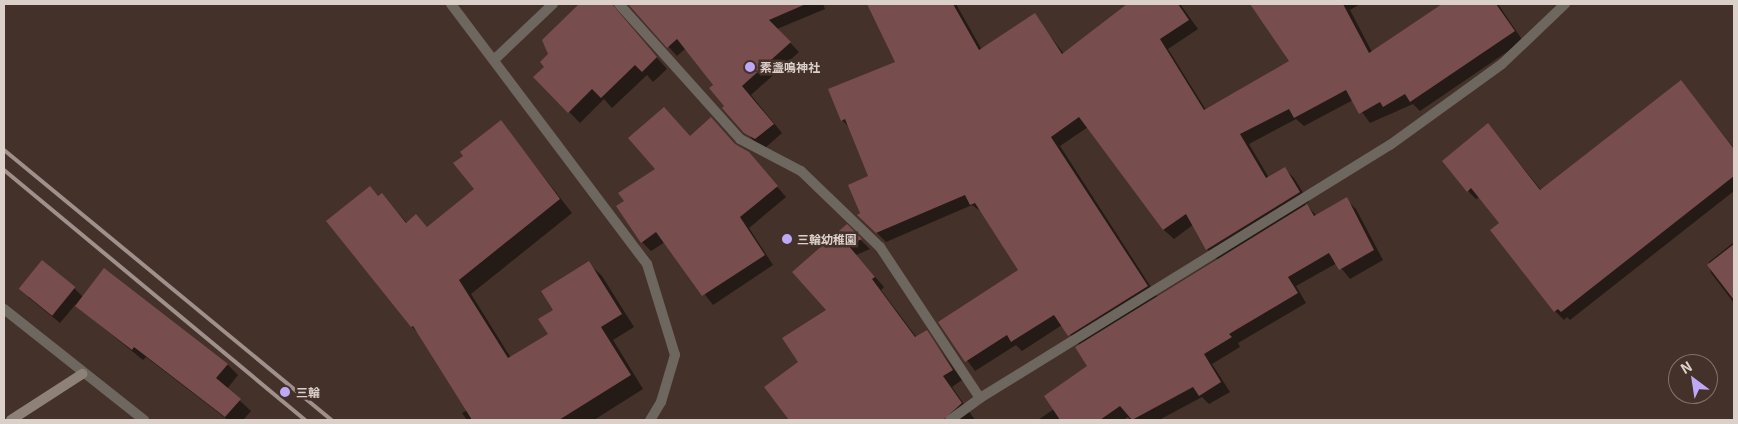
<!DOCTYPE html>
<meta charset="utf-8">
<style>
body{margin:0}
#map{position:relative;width:1738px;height:424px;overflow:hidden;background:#44312a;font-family:Georgia,"Noto Sans JP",serif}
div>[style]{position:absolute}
.shadow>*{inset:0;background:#0007}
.building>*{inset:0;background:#784d4d;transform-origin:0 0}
.minor>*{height:10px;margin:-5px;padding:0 5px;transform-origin:5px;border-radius:5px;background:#6e6760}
.secondary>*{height:10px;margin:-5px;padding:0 5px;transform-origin:5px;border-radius:5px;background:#8e8278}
.rail>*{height:4px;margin:-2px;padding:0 2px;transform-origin:2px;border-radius:2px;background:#9f908b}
.dots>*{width:14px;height:14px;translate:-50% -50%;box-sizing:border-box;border:2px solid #44312a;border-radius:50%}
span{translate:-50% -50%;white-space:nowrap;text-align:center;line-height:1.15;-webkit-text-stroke:5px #44312a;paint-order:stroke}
.poi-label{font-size:12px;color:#dcd0cb;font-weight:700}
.left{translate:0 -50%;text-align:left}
.frame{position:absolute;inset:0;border:5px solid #dcd0cb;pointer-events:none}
.north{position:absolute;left:1668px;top:354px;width:50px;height:50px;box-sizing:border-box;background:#44312a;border:1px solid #81716a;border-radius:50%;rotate:329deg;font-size:14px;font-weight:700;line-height:20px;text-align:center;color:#dcd0cb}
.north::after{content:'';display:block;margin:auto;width:18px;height:22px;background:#bda9f5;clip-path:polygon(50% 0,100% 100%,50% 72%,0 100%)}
</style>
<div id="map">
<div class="shadow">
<div style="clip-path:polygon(583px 4px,596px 4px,611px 19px,628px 25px,667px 69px,653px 82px,647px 75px,612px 108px,604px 99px,580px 123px,535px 77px,546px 67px,550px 54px,543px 41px)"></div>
<div style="clip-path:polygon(630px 4px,823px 4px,825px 9px,777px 29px,799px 52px,751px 95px,782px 133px,765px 148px,755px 143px,686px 48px,677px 56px)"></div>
<div style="clip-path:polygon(evenodd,868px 4px,956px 4px,982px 50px,1034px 15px,1064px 54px,1132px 4px,1180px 4px,1198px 29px,1168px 49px,1206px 110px,1290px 61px,1253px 6px,1257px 4px,1360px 4px,1350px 10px,1372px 52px,1444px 4px,1498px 4px,1523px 41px,1420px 111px,1413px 104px,1370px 123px,1353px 100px,1304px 126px,1296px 119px,1249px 144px,1269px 178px,1285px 169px,1294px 178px,1309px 202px,1305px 204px,1317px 216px,1346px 199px,1356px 209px,1383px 260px,1350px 279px,1337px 263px,1296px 286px,1306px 303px,1238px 343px,1240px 347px,1212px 364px,1230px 392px,1209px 404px,1202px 397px,1159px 420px,1131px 420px,1128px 417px,1123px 420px,1038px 420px,1054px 409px,1089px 367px,1080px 346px,1062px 325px,1022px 351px,1016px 345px,975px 371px,940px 323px,1020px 270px,983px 213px,972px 205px,886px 242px,859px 215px,870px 177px,850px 128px,842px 120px,896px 63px,868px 4px,1088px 127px,1164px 230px,1174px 239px,1194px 224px,1207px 249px,1218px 260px,1158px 298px,1060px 146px,1088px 127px)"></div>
<div style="clip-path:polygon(1681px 82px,1734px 148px,1734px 191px,1570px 320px,1567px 317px,1564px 320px,1555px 311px,1501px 223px,1480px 197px,1476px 199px,1468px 191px,1488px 124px,1541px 190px)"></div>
<div style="clip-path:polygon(501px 122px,572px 213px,471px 294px,511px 358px,550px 334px,555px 310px,588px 263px,602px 276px,634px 327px,613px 340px,643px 389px,594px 420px,467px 420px,462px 413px,468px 410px,421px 336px,412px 327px,369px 187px,379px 197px,382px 194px,407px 223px,416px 216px,428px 228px,476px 189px)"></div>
<div style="clip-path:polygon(690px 137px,736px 146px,748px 153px,786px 197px,749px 228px,773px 265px,713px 305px,665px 242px,651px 251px,642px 242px,626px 201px)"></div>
<div style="clip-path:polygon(846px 226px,870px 249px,856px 255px,884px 287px,881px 290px,917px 338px,926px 331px,962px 380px,952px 387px,975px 420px,790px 420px,765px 388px,799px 362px,828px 310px)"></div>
<div style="clip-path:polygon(1734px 242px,1734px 303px,1711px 273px,1709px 262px)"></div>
<div style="clip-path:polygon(74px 288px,83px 297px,227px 364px,238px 375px,227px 389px,251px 411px,243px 420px,228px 420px,146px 357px,143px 360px,75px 305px,60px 323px,28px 297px)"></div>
</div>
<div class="building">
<div style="clip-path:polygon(579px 4px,612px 4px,657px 57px,642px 72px,635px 65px,601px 98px,592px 89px,568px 113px,533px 77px,544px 67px,540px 62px,548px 54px,542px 40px)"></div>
<div style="clip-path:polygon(628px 4px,806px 4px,769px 20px,791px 42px,742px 86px,774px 124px,755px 139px,744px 133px,722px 108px,724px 106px,709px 88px,713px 85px,677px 39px,667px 48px)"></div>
<div style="clip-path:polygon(867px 4px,953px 4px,979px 50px,1035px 13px,1062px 54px,1127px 4px,1178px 4px,1189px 20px,1160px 39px,1204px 110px,1289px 61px,1250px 4px,1343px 4px,1369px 53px,1442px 4px,1496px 4px,1515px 31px,1410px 102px,1405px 94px,1383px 107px,1380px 102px,1359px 114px,1346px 90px,1294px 118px,1289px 109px,1240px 134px,1266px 178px,1285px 167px,1300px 192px,1206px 250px,1186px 214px,1163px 230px,1079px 117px,1051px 137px,1148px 286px,1068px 336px,1054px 315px,1011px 342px,1007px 335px,965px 362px,938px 322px,1018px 270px,975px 203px,970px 205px,965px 195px,876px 233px,857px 215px,860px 213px,848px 185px,868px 176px,845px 119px,841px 121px,828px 89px,895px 62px)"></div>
<div style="clip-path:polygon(1681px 80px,1734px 149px,1734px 176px,1561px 312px,1558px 309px,1554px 312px,1490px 230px,1499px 223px,1471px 188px,1467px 192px,1442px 161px,1488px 123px,1540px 190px)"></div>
<div style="clip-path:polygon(664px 107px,690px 136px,711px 117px,735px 144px,749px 152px,778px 186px,740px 217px,765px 255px,702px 296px,656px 232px,641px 243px,616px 206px,624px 201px,618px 193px,655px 169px,628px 138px)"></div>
<div style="clip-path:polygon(501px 120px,560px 199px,459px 280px,508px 358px,548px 334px,538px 319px,553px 310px,541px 291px,589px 261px,622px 314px,601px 327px,631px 375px,559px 420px,472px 420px,413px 326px,411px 327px,326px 221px,370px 186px,378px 196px,382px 193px,406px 223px,416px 214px,427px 227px,474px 189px,453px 163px,463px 156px,460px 152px)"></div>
<div style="clip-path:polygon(1347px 197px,1374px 250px,1339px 270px,1329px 253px,1288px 277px,1298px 293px,1229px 334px,1232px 337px,1204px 354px,1221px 382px,1199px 396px,1193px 387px,1132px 420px,1120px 406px,1100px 420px,1060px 420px,1044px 396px,1087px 366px,1075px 347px,1307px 204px,1314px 216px)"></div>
<div style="clip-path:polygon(847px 224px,862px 239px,848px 245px,875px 277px,872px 279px,915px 337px,927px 330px,953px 370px,943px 376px,962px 403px,943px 420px,789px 420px,764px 387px,798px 362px,782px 338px,826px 310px,792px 272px)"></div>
<div style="clip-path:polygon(1734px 244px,1734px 300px,1707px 265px)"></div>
<div style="left:42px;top:260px;width:43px;height:37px;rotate:39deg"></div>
<div style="clip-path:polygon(104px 268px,228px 364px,216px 378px,241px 399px,225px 417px,134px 347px,132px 350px,75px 306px)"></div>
</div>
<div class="minor">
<div style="left:451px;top:4px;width:326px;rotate:53deg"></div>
<div style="left:647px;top:264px;width:95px;rotate:72.9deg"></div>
<div style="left:675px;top:355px;width:49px;rotate:106.6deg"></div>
<div style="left:661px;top:402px;width:21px;rotate:121deg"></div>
<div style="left:619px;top:4px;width:181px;rotate:48.1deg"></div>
<div style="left:740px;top:139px;width:69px;rotate:27.7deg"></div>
<div style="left:801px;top:171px;width:110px;rotate:43.9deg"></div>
<div style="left:880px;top:247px;width:181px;rotate:56.5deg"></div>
<div style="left:495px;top:59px;width:80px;rotate:-43.5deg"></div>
<div style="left:4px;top:309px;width:179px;rotate:38.4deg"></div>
<div style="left:950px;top:420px;width:37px;rotate:-36deg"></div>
<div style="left:980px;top:398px;width:482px;rotate:-31.7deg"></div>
<div style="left:1390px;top:145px;width:138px;rotate:-35.9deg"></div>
<div style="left:1502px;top:64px;width:87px;rotate:-43.6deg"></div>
</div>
<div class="secondary">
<div style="left:11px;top:420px;width:85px;rotate:-32.9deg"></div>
</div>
<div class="rail">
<div style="left:4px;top:150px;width:424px;rotate:39.5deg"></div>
<div style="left:4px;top:170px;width:391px;rotate:39.7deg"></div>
</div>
<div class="dots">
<div style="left:750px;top:67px;background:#bda9f5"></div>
<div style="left:787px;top:239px;background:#bda9f5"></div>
<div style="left:285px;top:392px;background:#bda9f5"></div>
</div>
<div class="poi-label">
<span class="left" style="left:760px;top:67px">素盞鳴神社</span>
<span class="left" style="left:797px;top:239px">三輪幼稚園</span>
<span class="left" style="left:296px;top:392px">三輪</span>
</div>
<div class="frame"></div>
<div class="north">N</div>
</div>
